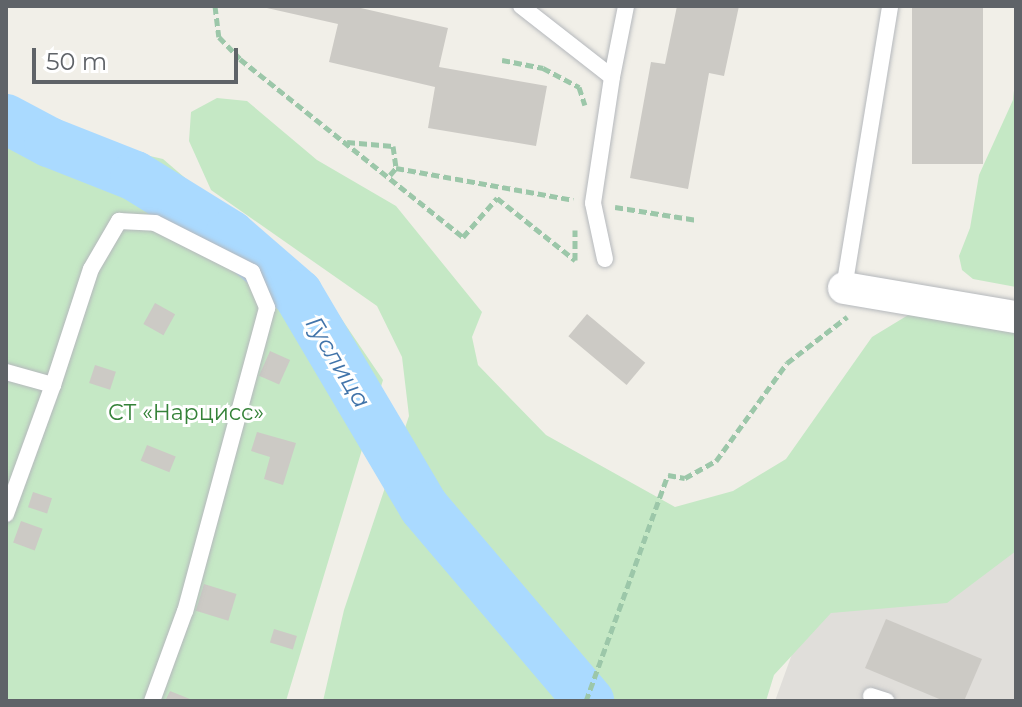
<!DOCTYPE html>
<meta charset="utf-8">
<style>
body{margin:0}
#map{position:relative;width:1022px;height:707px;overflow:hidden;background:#f1efe8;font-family:Montserrat,sans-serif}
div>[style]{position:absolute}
.industrial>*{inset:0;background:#e0deda}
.green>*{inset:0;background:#c5e8c5}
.river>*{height:50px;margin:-25px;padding:0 25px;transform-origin:25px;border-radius:25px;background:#aadaff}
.building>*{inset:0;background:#cccac5;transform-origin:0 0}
.path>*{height:5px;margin-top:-2.5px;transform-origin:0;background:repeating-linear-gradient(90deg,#9cc7a9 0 8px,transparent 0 12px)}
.roads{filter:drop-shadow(0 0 2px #b5b8bc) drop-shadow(0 0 2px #b5b8bc)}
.lane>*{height:16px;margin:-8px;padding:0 8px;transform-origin:8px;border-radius:8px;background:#fff}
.street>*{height:32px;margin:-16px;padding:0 16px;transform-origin:16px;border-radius:16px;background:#fff}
span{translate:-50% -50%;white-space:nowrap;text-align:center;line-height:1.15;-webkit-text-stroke:6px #fff;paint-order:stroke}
.park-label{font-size:22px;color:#348238}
.water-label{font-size:24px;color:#4174aa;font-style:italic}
.frame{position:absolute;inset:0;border:8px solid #5f6368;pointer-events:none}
.scale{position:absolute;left:32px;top:48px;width:206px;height:36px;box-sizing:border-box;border:4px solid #5f6368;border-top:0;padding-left:10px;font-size:24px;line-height:28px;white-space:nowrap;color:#5f6368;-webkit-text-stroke:6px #fff;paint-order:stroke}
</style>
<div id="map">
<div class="industrial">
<div style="clip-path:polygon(908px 334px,1016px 352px,1016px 701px,775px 701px)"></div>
</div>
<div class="green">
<div style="clip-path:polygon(1016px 71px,1016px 287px,973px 279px,962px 270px,959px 256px,970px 228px,979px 175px,1013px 100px)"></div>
<div style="clip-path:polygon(6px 94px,115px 148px,163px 159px,330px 302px,383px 380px,286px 701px,6px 701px)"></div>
<div style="clip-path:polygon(217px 98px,247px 101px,317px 160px,396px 206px,482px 312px,472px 337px,478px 365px,546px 435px,675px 507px,733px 491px,786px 459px,872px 337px,923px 306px,1016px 315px,1016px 551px,947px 603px,831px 613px,774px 675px,766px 701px,323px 701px,344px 610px,409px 416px,402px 357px,377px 306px,211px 190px,189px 141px,191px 112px)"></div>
</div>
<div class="river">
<div style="left:6px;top:119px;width:49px;rotate:28.1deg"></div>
<div style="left:49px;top:142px;width:92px;rotate:21.6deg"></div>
<div style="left:135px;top:176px;width:112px;rotate:31.8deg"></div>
<div style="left:230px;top:235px;width:90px;rotate:40.9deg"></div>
<div style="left:298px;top:294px;width:247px;rotate:59.4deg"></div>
<div style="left:424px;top:507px;width:255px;rotate:49.6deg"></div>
</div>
<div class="building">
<div style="clip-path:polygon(258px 6px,352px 6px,448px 28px,439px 67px,547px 86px,536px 146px,428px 128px,435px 87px,329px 62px,338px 24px)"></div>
<div style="clip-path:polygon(677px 6px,739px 6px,724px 76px,709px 73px,688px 189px,630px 178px,651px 62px,665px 64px)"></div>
<div style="left:912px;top:6px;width:71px;height:158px"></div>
<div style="left:155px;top:303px;width:23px;height:24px;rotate:29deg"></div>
<div style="left:587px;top:314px;width:76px;height:29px;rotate:40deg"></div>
<div style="left:270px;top:351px;width:22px;height:27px;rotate:24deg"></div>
<div style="left:95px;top:365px;width:22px;height:19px;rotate:18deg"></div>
<div style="clip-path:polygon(257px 432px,296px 443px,283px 485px,264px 479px,270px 457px,251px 451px)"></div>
<div style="left:147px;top:445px;width:31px;height:17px;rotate:22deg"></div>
<div style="left:33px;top:492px;width:20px;height:16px;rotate:18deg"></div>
<div style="left:21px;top:521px;width:23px;height:23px;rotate:20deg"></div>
<div style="left:204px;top:584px;width:34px;height:28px;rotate:17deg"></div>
<div style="clip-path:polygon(886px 619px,982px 659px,964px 701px,944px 701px,865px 668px)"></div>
<div style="left:274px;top:629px;width:24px;height:14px;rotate:17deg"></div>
<div style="clip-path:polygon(170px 691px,195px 701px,165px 701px)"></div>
</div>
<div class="path">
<div style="left:215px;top:6px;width:31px;rotate:83deg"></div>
<div style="left:219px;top:37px;width:30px;rotate:46deg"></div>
<div style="left:240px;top:59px;width:285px;rotate:38.6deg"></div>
<div style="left:463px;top:237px;width:52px;rotate:-48.9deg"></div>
<div style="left:497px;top:198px;width:100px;rotate:38.5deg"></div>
<div style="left:575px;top:260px;width:30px;rotate:-90deg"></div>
<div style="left:502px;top:60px;width:42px;rotate:11deg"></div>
<div style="left:543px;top:68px;width:41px;rotate:27.8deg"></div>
<div style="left:579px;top:87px;width:19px;rotate:72deg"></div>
<div style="left:347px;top:142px;width:46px;rotate:5deg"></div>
<div style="left:393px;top:146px;width:22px;rotate:82deg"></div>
<div style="left:390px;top:175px;width:9px;rotate:-49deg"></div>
<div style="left:396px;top:168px;width:180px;rotate:10.2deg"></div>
<div style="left:615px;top:207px;width:83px;rotate:9deg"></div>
<div style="left:586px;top:701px;width:240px;rotate:-70.1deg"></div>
<div style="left:668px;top:475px;width:17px;rotate:10deg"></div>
<div style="left:685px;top:478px;width:35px;rotate:-29deg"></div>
<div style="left:716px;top:461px;width:121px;rotate:-54.1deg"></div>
<div style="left:787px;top:363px;width:76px;rotate:-37.5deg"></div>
</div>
<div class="roads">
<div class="lane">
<div style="left:521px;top:6px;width:115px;rotate:38deg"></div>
<div style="left:612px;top:77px;width:72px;rotate:-78.8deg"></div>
<div style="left:605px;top:259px;width:57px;rotate:-102.1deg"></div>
<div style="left:593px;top:203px;width:127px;rotate:-81.4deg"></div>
<div style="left:844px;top:288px;width:286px;rotate:-80.7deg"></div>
<div style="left:6px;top:372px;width:49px;rotate:15.5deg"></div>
<div style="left:53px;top:385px;width:122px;rotate:-71.9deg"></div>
<div style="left:91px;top:269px;width:56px;rotate:-59.7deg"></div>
<div style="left:119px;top:221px;width:36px;rotate:3deg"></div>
<div style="left:155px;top:223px;width:109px;rotate:26.8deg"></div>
<div style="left:252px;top:272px;width:39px;rotate:67deg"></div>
<div style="left:267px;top:308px;width:314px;rotate:105.1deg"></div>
<div style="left:185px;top:611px;width:96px;rotate:110.1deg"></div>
<div style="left:6px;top:514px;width:137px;rotate:-70deg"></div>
<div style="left:871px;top:696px;width:16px;rotate:18deg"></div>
</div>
<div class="street">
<div style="left:844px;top:288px;width:174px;rotate:9.6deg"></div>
</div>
</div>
<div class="park-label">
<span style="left:186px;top:413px">СТ «Нарцисс»</span>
</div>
<div class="water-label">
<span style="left:338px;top:362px;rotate:59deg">Гуслица</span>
</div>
<div class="frame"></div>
<div class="scale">50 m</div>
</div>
